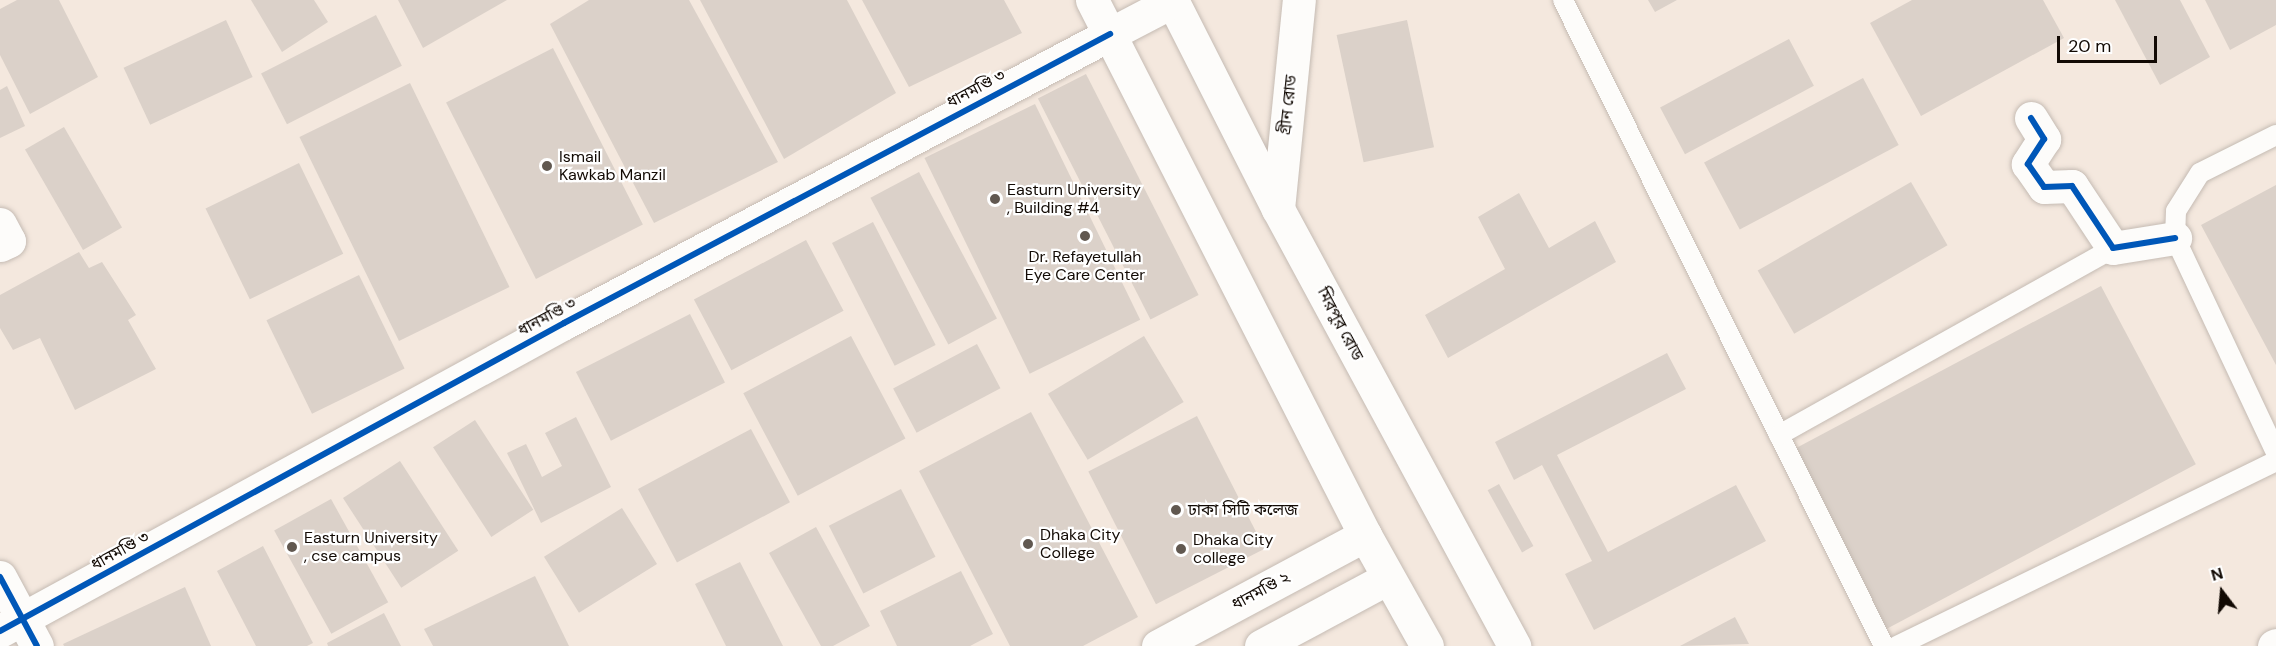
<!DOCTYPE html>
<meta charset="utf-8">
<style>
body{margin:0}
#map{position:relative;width:2276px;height:646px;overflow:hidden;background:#f4e8de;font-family:"DM Sans","Noto Sans Bengali",sans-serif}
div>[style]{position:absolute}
.building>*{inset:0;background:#dbd1c9;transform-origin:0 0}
.roads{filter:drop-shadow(0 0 2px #c5bbb3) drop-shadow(0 0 2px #c5bbb3)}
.lane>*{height:20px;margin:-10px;padding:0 10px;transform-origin:10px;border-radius:10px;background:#fdfcfa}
.street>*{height:33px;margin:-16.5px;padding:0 16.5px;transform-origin:16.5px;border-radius:16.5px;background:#fdfcfa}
.secondary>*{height:33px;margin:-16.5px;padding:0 16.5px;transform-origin:16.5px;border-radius:16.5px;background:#fdfcfa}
.highway>*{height:33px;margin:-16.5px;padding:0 16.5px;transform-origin:16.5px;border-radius:16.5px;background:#fdfcfa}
.cycleway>*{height:6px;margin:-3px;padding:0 3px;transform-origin:3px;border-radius:3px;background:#0057b8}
.dots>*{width:16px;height:16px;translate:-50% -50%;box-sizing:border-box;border:3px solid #fff;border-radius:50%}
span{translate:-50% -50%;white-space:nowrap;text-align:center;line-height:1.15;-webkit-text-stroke:4.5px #fff;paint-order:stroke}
.street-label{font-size:16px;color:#120a04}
.poi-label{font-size:16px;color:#120a04}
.left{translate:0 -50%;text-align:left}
.north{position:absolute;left:2192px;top:562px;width:60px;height:60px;-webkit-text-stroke:4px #fff;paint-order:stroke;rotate:344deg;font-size:16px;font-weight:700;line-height:24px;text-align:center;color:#120a04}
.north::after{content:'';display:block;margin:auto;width:21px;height:27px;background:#120a04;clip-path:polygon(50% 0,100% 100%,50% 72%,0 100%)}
.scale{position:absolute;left:2057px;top:36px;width:100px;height:27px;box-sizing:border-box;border:3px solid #120a04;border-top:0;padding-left:8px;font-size:18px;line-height:21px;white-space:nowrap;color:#120a04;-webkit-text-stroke:4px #fff;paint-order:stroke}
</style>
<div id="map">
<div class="building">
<div style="clip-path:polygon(17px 0,59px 0,98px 77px,30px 114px,0 55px,0 9px)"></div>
<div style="clip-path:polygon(251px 0,314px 0,328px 22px,282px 52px)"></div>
<div style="clip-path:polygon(398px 0,507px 0,423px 48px)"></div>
<div style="clip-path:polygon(589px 0,689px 0,778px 162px,654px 223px,550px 24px)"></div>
<div style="clip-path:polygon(700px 0,847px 0,896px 93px,784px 159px)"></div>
<div style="clip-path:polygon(862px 0,1004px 0,1022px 33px,909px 87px)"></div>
<div style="clip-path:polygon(1648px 0,1677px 0,1655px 12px)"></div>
<div style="clip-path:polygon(1912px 0,2043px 0,2064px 38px,1921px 116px,1870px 23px)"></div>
<div style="clip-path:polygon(2115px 0,2180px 0,2210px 57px,2160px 85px)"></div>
<div style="clip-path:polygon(2205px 0,2276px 0,2276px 25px,2230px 50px)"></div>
<div style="left:376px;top:15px;width:57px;height:129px;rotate:63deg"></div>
<div style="left:226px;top:20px;width:63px;height:113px;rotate:65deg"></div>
<div style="left:1407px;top:20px;width:130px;height:72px;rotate:78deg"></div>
<div style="left:1789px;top:39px;width:53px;height:146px;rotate:62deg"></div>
<div style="left:553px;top:48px;width:198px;height:120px;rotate:63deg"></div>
<div style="left:1086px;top:74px;width:248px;height:54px;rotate:63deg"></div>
<div style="left:1863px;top:78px;width:76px;height:180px;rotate:62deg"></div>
<div style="left:410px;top:83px;width:227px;height:123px;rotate:64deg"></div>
<div style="clip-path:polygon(7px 86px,25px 126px,0 138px,0 90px)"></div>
<div style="left:1035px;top:104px;width:240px;height:123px;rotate:64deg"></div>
<div style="left:64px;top:127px;width:116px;height:45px;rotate:60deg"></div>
<div style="left:299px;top:163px;width:101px;height:104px;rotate:64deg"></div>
<div style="left:919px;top:172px;width:166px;height:55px;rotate:62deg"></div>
<div style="left:1911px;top:182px;width:73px;height:177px;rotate:60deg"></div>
<div style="clip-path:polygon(2276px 185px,2276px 365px,2201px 225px)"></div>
<div style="clip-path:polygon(1519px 193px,1549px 248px,1595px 221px,1616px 262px,1448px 358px,1425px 315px,1505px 269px,1478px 217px)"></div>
<div style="left:873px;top:222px;width:138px;height:46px;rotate:63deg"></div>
<div style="left:806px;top:240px;width:80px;height:127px;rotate:62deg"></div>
<div style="clip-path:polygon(79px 252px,89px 268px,102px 262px,136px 315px,128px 320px,156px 369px,75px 410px,40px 338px,13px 350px,0 328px,0 295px)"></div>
<div style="left:359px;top:275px;width:104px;height:103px;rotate:64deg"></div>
<div style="left:2101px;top:286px;width:202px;height:351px;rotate:62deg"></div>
<div style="left:690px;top:314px;width:77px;height:128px;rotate:63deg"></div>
<div style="left:851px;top:336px;width:116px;height:122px;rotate:62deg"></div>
<div style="left:1144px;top:336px;width:77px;height:112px;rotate:59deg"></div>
<div style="left:977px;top:344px;width:50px;height:95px;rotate:62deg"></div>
<div style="clip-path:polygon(1667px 353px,1686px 389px,1557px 455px,1608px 552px,1736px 485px,1766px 541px,1594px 630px,1565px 574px,1592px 561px,1542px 465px,1514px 480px,1495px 442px)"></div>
<div style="clip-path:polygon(1031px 412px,1138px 617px,1083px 646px,1010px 646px,919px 471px)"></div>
<div style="left:1197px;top:416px;width:149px;height:122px;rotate:63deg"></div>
<div style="clip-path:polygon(576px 417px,611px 487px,541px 523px,507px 453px,526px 444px,542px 477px,562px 466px,545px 433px)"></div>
<div style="left:475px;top:420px;width:107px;height:50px;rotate:57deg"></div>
<div style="left:751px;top:429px;width:83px;height:128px;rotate:62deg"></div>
<div style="left:400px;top:461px;width:107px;height:68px;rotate:57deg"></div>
<div style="left:1499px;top:484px;width:71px;height:13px;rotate:61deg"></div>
<div style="left:901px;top:489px;width:76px;height:81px;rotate:63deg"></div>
<div style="left:331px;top:499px;width:118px;height:65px;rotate:61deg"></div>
<div style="left:622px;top:508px;width:66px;height:92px;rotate:58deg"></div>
<div style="clip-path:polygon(816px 527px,870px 626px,833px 646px,821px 646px,769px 553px)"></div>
<div style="clip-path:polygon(263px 546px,313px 643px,307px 646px,256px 646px,217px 571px)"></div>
<div style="clip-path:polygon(740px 562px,783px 646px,726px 646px,695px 584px)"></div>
<div style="clip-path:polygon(961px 571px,993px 634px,970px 646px,897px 646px,880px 611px)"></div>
<div style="clip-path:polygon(535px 576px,569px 646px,433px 646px,424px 629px)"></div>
<div style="clip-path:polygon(185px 587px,211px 646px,64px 646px,63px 644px)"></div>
<div style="clip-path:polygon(384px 613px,401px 646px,328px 646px,327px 643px)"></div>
<div style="clip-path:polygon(1735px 617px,1749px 644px,1680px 646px)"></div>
</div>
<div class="roads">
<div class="lane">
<div style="left:1563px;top:0;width:721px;rotate:63.58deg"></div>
<div style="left:2276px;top:135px;width:85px;rotate:153.4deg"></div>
<div style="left:2200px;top:173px;width:45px;rotate:122.3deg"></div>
<div style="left:2176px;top:211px;width:27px;rotate:92deg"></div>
<div style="left:2175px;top:238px;width:238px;rotate:64.8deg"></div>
<div style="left:1779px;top:435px;width:383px;rotate:-29.2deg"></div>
<div style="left:1897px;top:646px;width:422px;rotate:-26deg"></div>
</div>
<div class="street">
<div style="left:2031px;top:118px;width:25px;rotate:58deg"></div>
<div style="left:2044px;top:139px;width:30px;rotate:123deg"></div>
<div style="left:2028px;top:164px;width:28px;rotate:55deg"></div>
<div style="left:2044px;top:187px;width:28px;rotate:-2deg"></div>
<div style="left:2072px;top:186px;width:74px;rotate:56.5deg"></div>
<div style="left:2113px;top:248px;width:63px;rotate:-9.2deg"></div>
<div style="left:0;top:224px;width:19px;rotate:62deg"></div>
<div style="left:9px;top:241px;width:10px;rotate:156deg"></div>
<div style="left:0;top:577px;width:78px;rotate:61.8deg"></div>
<div style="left:0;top:631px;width:643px;rotate:-28.64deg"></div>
<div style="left:564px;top:323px;width:618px;rotate:-27.89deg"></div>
</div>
<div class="secondary">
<div style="left:1278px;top:209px;width:210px;rotate:-84.3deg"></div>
<div style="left:1158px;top:646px;width:235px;rotate:-28.2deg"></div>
<div style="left:1261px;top:646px;width:144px;rotate:-28.2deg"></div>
</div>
<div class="highway">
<div style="left:1092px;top:0;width:601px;rotate:62.97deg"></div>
<div style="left:1365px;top:535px;width:127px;rotate:60.8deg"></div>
<div style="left:1172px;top:0;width:234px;rotate:63.1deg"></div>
<div style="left:1278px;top:209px;width:497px;rotate:61.6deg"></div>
<div style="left:1110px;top:34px;width:71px;rotate:-27.6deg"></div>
<div style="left:2274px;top:646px;width:2px;rotate:-27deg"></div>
</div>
</div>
<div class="cycleway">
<div style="left:2031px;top:118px;width:25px;rotate:58deg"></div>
<div style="left:2044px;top:139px;width:30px;rotate:123deg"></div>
<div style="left:2028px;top:164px;width:28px;rotate:55deg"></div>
<div style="left:2044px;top:187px;width:28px;rotate:-2deg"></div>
<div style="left:2072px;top:186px;width:74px;rotate:56.5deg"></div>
<div style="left:2113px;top:248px;width:63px;rotate:-9.2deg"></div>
<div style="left:0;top:577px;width:78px;rotate:61.8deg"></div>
<div style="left:0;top:631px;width:643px;rotate:-28.64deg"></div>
<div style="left:564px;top:323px;width:618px;rotate:-27.89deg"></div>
</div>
<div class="dots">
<div style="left:547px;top:166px;background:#615850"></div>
<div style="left:995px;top:199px;background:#615850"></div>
<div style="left:1085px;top:236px;background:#615850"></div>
<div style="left:1176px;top:510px;background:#615850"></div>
<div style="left:1028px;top:544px;background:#615850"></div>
<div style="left:292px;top:547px;background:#615850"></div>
<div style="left:1181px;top:549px;background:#615850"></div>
</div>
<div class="street-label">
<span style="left:976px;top:89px;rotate:-28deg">ধানমণ্ডি ৩</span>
<span style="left:1288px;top:105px;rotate:-84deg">গ্রীন রোড</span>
<span style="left:547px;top:317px;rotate:-28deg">ধানমণ্ডি ৩</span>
<span style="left:1340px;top:324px;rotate:62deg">মিরপুর রোড</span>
<span style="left:120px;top:551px;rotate:-29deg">ধানমণ্ডি ৩</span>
<span style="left:1261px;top:591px;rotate:-28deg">ধানমণ্ডি ২</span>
</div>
<div class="poi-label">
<span class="left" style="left:559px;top:166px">Ismail<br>Kawkab Manzil</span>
<span class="left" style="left:1007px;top:199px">Easturn University<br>, Building #4</span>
<span style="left:1085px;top:266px">Dr. Refayetullah<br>Eye Care Center</span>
<span class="left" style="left:1188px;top:510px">ঢাকা সিটি কলেজ</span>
<span class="left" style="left:1040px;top:544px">Dhaka City<br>College</span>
<span class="left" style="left:304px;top:547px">Easturn University<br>, cse campus</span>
<span class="left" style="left:1193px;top:549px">Dhaka City<br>college</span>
</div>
<div class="north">N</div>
<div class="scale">20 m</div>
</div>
